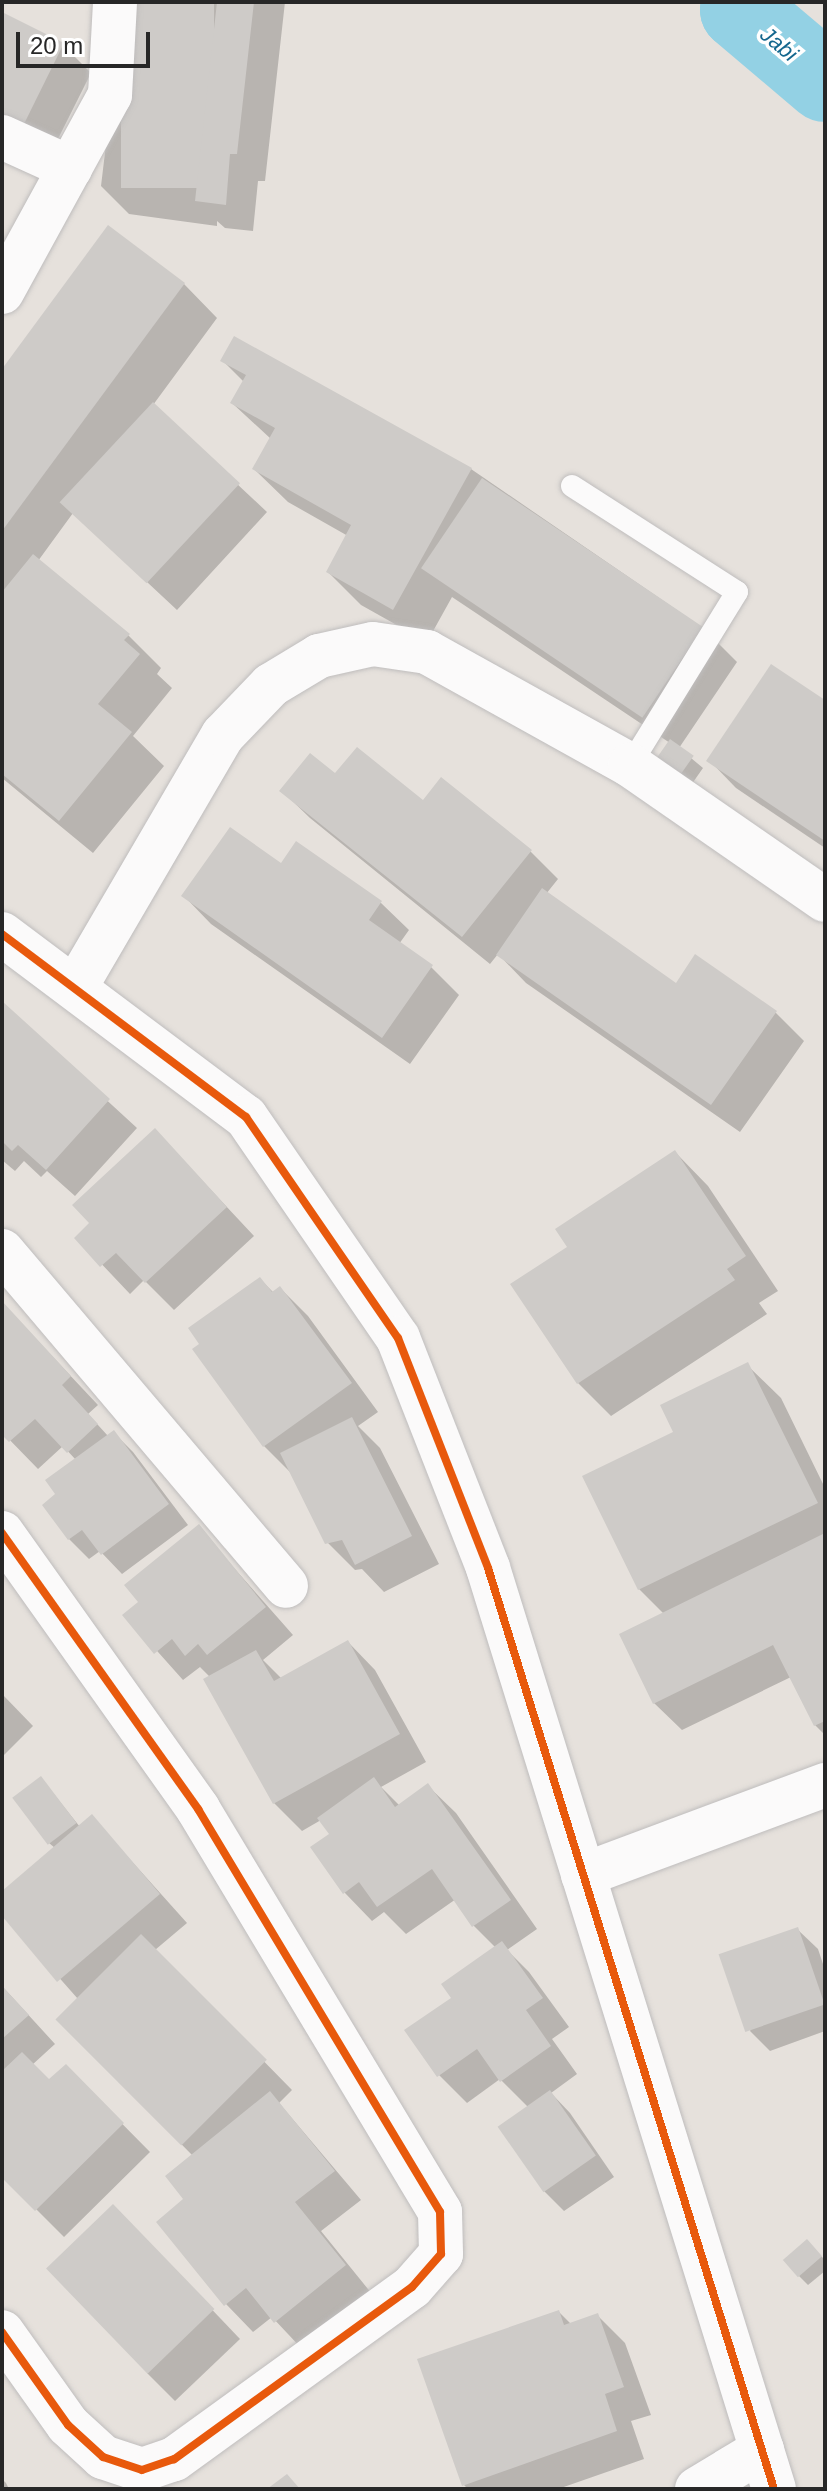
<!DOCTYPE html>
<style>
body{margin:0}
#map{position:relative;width:827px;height:2491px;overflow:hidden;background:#e6e1dc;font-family:Arial,sans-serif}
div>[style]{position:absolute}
.shadow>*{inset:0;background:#0003}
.river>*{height:80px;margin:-40px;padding:0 40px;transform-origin:40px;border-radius:40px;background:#93d1e4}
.building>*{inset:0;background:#cecbc8;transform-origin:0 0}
.roads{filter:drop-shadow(0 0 2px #bfbdbd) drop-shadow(0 0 2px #bfbdbd)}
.service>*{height:22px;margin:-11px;padding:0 11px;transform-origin:11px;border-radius:11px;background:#fbfafa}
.minor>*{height:44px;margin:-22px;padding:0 22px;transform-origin:22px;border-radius:22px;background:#fbfafa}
.cycleway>*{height:8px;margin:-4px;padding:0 4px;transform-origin:4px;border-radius:4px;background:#e8590c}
span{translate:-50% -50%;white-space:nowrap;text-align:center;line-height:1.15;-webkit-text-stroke:7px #fff;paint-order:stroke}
.water-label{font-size:22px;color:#14678e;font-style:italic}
.frame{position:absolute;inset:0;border:4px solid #272727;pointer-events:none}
.scale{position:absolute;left:16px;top:32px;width:134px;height:36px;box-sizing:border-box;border:4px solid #272727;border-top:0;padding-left:10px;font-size:24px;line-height:28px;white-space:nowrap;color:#272727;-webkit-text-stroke:6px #fff;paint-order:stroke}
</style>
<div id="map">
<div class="shadow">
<div style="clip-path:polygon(123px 2px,285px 2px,265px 181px,258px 181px,253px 231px,225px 228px,217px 221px,217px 226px,129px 214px,101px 186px)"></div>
<div style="clip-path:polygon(2px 14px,63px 45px,91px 73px,50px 155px,2px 131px)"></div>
<div style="clip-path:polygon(184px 284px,217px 318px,153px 405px,267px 512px,177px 610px,73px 513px,38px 561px,128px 635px,161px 668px,157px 674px,172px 688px,133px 736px,164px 766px,93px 853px,2px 778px,2px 372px)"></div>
<div style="clip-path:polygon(223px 361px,471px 469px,703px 628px,737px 662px,679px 748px,703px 768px,689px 788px,667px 772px,670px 743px,452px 597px,427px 642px,361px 605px,328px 572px,348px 536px,288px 502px,254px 469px,271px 439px,232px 403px,244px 382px)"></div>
<div style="clip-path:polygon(825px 703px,825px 848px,736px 788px,709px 760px)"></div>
<div style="clip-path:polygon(336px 776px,530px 851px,558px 879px,546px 894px,677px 986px,696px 957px,776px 1013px,804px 1041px,740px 1132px,526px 983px,498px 954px,490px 964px,310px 818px,282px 791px)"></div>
<div style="clip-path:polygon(281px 865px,381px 903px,409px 930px,399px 944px,431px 967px,459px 995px,410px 1064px,211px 924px,184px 896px)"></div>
<div style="clip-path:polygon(2px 1004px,137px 1128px,75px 1196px,47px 1171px,41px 1177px,24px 1161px,15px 1171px,2px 1160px)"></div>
<div style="clip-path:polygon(675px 1152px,708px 1186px,778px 1291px,759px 1303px,767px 1314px,611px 1416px,578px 1383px,570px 1247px)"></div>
<div style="clip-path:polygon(182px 1159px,254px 1236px,174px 1310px,144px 1280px,130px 1294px,77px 1238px)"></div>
<div style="clip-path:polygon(260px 1279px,274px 1293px,280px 1288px,308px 1316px,378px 1412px,358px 1426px,380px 1448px,439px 1564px,384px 1592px,362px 1569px,355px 1570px,327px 1542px,293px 1475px,264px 1446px,195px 1350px)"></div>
<div style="clip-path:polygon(2px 1303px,98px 1405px,88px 1414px,108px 1436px,113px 1432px,133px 1452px,188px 1525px,122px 1574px,100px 1551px,89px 1559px,69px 1539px,58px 1495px,76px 1460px,63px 1446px,38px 1469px,2px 1432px)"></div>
<div style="clip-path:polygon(747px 1365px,781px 1398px,825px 1488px,825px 1735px,815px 1725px,791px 1677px,682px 1730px,654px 1703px,664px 1614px,639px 1589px,675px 1433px)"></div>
<div style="clip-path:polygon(198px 1527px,293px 1635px,263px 1660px,282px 1679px,348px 1642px,375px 1670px,426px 1762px,381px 1787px,400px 1806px,428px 1786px,456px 1813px,537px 1929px,507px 1950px,529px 1972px,569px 2027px,552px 2039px,577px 2074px,551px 2093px,570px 2113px,614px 2177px,564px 2211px,544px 2191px,500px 2126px,528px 2107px,500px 2079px,467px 2103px,439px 2075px,453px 1998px,496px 1948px,474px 1926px,456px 1899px,406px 1934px,384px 1912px,372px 1921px,345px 1893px,312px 1848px,332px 1835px,321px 1820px,302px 1831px,274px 1803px,210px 1677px,200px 1667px,183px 1680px,125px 1615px,141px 1603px)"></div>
<div style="clip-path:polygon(2px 1694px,33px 1726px,2px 1757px)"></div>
<div style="clip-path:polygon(41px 1778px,80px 1827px,92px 1817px,187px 1923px,155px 1950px,292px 2090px,279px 2103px,361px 2200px,321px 2231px,372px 2294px,303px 2350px,272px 2317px,253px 2332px,226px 2304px,186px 2199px,193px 2156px,58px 2019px,78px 1999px,2px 1913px,2px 1893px,55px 1848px,49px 1843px)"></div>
<div style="clip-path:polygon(797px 1929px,818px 1949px,825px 1970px,825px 2031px,770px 2051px,750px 2031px)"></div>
<div style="clip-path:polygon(2px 1986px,55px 2044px,32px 2065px,49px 2082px,66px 2067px,150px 2152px,64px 2237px,2px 2175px)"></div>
<div style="clip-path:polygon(141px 2235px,240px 2339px,175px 2401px,147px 2373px)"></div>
<div style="clip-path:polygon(817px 2252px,825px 2260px,825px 2271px,808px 2285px,798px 2275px)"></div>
<div style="clip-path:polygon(559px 2312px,571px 2324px,597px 2315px,625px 2343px,651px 2415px,631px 2421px,644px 2459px,558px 2489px,468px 2489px,463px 2484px)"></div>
<div style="clip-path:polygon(2px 2479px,6px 2483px,9px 2489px,2px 2489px)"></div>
</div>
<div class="river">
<div style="left:741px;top:2px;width:8px;rotate:97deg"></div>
<div style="left:740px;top:10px;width:111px;rotate:40.3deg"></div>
</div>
<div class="building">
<div style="left:121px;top:2px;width:93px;height:186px"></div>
<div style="clip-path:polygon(217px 2px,254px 2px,237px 154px,230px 154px,226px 205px,195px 201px)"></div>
<div style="clip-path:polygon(2px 12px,64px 43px,22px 128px,2px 118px)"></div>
<div style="clip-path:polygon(108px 225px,185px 283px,2px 531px,2px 369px)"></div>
<div style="clip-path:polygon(234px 336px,472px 468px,393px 610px,326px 572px,351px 525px,252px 469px,275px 428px,230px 403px,246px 375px,220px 361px)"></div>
<div style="left:153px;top:402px;width:119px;height:137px;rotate:43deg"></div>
<div style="left:482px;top:478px;width:267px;height:109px;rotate:34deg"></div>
<div style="clip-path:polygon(33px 554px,130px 634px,124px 640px,140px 654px,98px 704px,132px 732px,59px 821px,2px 774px,2px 592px)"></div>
<div style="clip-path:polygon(771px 664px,825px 700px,825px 841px,706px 761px)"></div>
<div style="left:670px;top:739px;width:29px;height:28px;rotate:35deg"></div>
<div style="clip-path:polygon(357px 747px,423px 800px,441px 777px,532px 850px,462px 937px,279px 791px,310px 753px,335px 773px)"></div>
<div style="clip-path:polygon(230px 827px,281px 863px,296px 841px,382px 901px,369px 920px,433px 965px,382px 1038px,181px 896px)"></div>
<div style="clip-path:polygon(542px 888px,676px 983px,695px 954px,777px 1011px,711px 1105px,496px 955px)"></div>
<div style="clip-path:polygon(2px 1001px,110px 1099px,46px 1170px,18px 1145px,12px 1151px,2px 1141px)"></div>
<div style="clip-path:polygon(155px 1128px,227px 1207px,145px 1283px,116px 1253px,100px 1267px,74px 1238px,89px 1223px,72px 1205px)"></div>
<div style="clip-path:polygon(675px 1150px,746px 1256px,727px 1269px,735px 1280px,577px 1384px,510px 1284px,567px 1247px,555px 1229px)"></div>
<div style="clip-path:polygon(260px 1277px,272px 1292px,280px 1286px,352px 1383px,263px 1447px,192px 1349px,199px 1344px,188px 1328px)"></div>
<div style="clip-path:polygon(2px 1301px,71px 1376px,62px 1385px,98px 1424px,67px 1453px,35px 1419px,9px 1442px,2px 1435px)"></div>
<div style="clip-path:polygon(748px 1362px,818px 1503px,638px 1590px,582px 1476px,673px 1432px,660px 1405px)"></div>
<div style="clip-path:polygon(352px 1417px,412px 1536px,355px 1565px,342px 1540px,325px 1544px,280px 1453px)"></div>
<div style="clip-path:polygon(114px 1430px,169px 1504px,101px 1555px,82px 1530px,68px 1540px,42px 1505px,55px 1494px,45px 1480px)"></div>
<div style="clip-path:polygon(199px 1524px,266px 1607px,207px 1655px,198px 1644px,185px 1656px,172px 1639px,154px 1654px,122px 1615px,138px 1602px,124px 1585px)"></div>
<div style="clip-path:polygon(825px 1533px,825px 1721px,814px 1726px,773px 1645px,653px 1704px,619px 1634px)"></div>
<div style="clip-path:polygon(348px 1640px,400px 1734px,273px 1804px,203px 1679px,256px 1650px,274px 1681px)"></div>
<div style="left:41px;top:1776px;width:59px;height:36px;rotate:53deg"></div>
<div style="clip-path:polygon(374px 1777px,395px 1807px,428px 1783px,511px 1900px,472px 1927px,432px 1869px,377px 1907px,359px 1882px,343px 1894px,310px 1847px,329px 1834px,317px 1818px)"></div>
<div style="clip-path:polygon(92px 1814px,160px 1894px,57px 1982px,2px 1916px,2px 1891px)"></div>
<div style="left:798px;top:1927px;width:82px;height:84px;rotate:71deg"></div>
<div style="left:141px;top:1934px;width:178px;height:121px;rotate:45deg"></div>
<div style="clip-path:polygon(502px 1941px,543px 1998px,526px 2010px,551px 2046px,500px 2082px,477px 2049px,437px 2077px,404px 2030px,451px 1998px,441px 1984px)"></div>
<div style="clip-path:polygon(2px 1986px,29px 2015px,2px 2039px)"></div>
<div style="clip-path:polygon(22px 2052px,49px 2079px,66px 2064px,124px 2123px,35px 2211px,2px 2178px,2px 2071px)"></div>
<div style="left:550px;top:2090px;width:80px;height:64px;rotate:55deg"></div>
<div style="clip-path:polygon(270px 2091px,335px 2171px,295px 2202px,346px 2265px,274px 2323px,246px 2288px,224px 2306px,156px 2222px,183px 2199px,165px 2176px)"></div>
<div style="left:113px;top:2204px;width:146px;height:93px;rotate:46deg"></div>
<div style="left:807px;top:2239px;width:23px;height:32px;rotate:49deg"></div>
<div style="clip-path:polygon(559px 2310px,564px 2325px,598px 2313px,624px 2387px,605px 2394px,617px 2431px,462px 2486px,417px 2359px)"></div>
<div style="clip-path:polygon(287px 2474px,300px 2489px,267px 2489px)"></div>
</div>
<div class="roads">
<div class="service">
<div style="left:572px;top:486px;width:196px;rotate:32.7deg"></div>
<div style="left:737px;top:592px;width:203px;rotate:121.7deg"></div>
</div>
<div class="minor">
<div style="left:2px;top:137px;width:75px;rotate:24.5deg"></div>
<div style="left:2px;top:292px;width:225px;rotate:-61.3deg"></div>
<div style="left:110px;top:95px;width:93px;rotate:-86.9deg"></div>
<div style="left:2px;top:934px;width:305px;rotate:36.9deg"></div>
<div style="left:246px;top:1117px;width:268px;rotate:55.5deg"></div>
<div style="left:398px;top:1338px;width:247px;rotate:68.6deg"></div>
<div style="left:488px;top:1568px;width:964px;rotate:72.75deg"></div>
<div style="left:75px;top:988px;width:293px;rotate:-59.7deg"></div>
<div style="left:223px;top:735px;width:69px;rotate:-46.2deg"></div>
<div style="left:271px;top:685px;width:56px;rotate:-31.1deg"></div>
<div style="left:319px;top:656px;width:55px;rotate:-12.5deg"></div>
<div style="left:373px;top:644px;width:55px;rotate:8.4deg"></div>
<div style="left:427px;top:652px;width:232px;rotate:29.1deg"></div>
<div style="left:630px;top:765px;width:237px;rotate:34.7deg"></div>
<div style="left:2px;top:1251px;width:439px;rotate:49.7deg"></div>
<div style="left:2px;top:1533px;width:339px;rotate:54.6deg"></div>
<div style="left:198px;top:1809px;width:470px;rotate:59deg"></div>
<div style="left:440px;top:2212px;width:42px;rotate:88.6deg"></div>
<div style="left:441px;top:2254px;width:44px;rotate:131.3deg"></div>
<div style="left:412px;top:2287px;width:294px;rotate:144.1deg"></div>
<div style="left:174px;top:2459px;width:34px;rotate:161deg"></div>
<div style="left:142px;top:2470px;width:41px;rotate:-161.6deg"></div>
<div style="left:103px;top:2457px;width:47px;rotate:-137.6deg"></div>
<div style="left:68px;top:2425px;width:114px;rotate:-125.4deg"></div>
<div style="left:583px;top:1875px;width:258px;rotate:-20.4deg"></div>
<div style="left:697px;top:2489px;width:76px;rotate:-31deg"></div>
</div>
</div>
<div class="cycleway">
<div style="left:2px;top:934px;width:305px;rotate:36.9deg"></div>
<div style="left:246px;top:1117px;width:268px;rotate:55.5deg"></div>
<div style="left:398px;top:1338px;width:247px;rotate:68.6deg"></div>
<div style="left:488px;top:1568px;width:964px;rotate:72.75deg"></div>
<div style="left:2px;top:1533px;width:339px;rotate:54.6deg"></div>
<div style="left:198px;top:1809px;width:470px;rotate:59deg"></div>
<div style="left:440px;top:2212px;width:42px;rotate:88.6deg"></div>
<div style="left:441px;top:2254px;width:44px;rotate:131.3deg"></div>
<div style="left:412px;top:2287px;width:294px;rotate:144.1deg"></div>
<div style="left:174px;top:2459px;width:34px;rotate:161deg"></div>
<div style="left:142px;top:2470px;width:41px;rotate:-161.6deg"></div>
<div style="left:103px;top:2457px;width:47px;rotate:-137.6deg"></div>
<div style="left:68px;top:2425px;width:114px;rotate:-125.4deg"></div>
</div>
<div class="water-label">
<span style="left:779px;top:44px;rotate:40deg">Jabi</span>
</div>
<div class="frame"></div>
<div class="scale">20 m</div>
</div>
